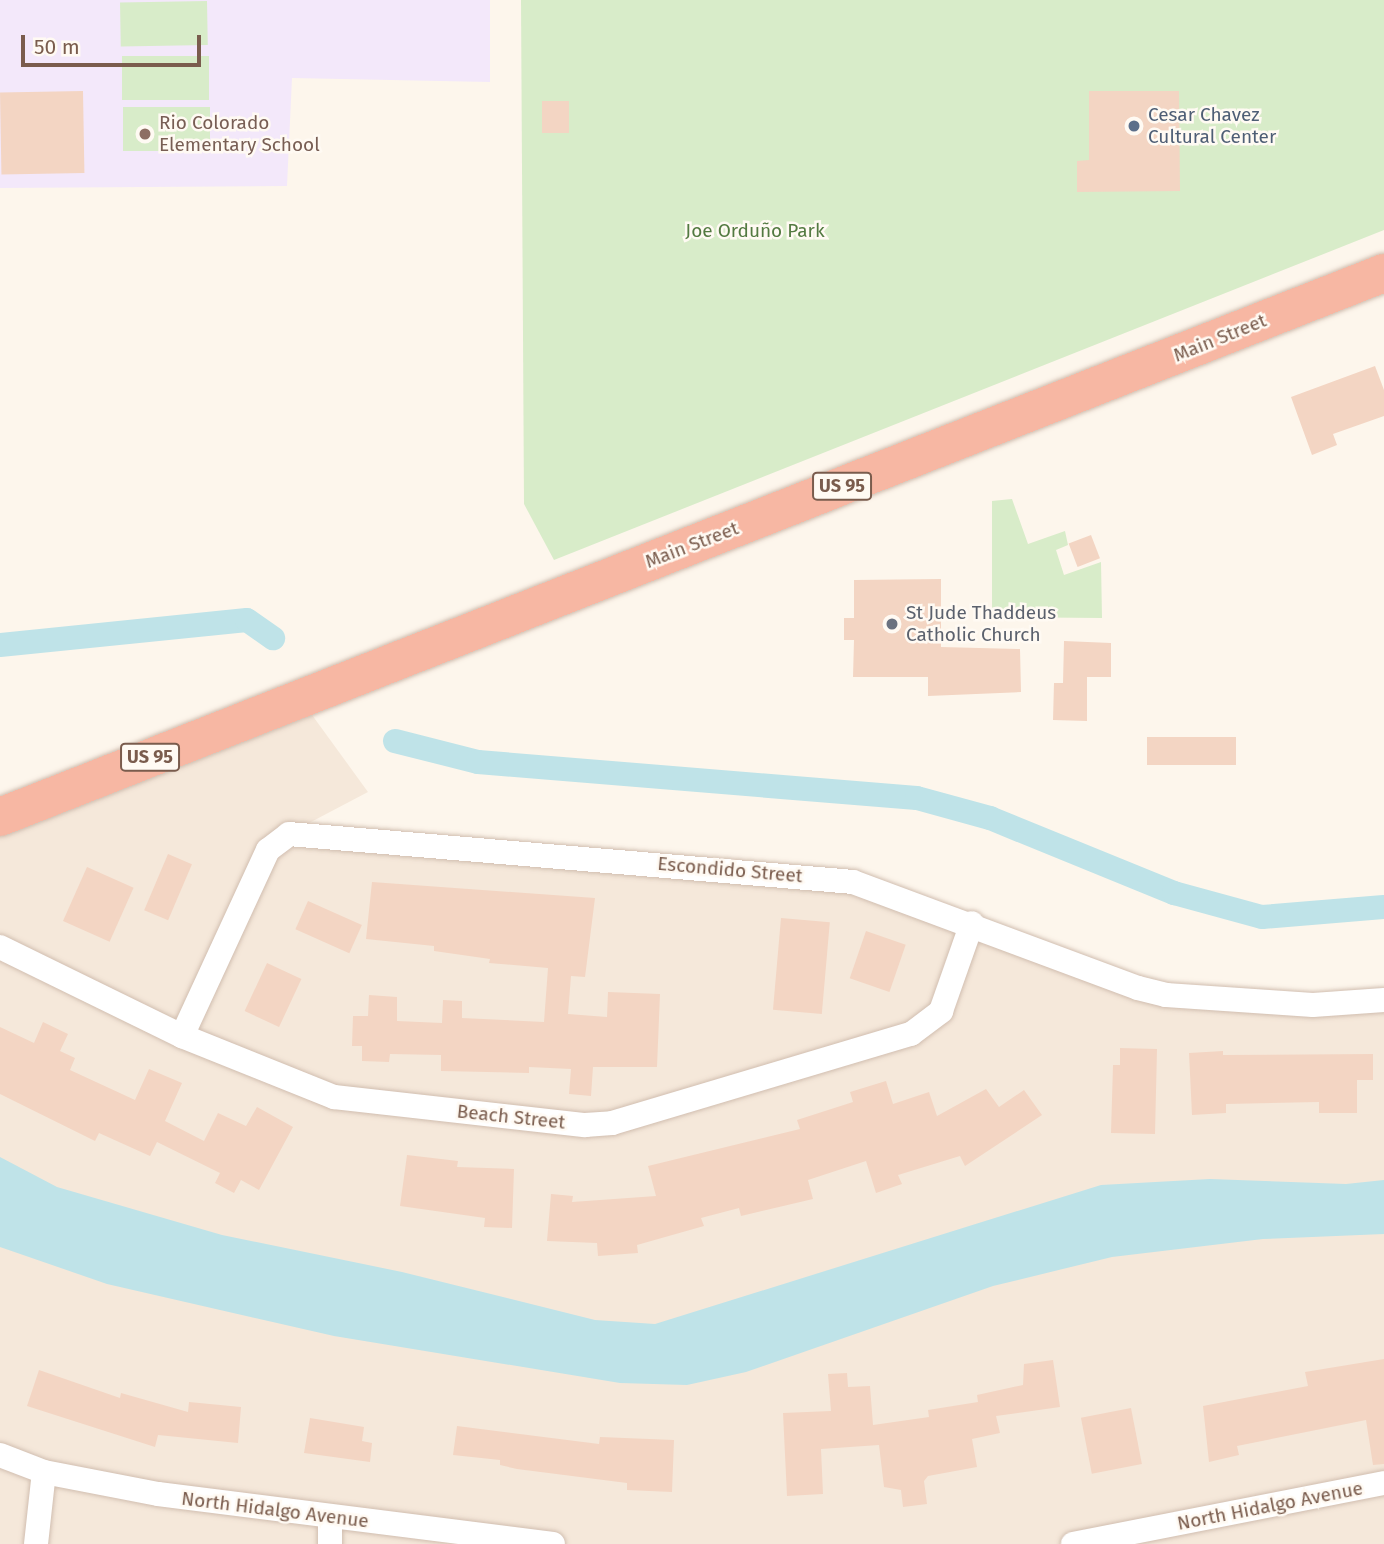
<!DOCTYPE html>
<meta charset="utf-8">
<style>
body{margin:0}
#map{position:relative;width:1384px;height:1544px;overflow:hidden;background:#fdf6ec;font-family:"Fira Sans",sans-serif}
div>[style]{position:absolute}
.residential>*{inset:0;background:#f5e8da}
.education>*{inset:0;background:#f3e8fa}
.green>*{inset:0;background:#d8ecc9;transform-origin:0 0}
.water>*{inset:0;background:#bfe3e8}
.canal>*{height:24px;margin:-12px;padding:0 12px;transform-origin:12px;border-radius:12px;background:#bfe3e8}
.building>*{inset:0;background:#f3d5c3;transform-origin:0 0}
.roads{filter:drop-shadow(0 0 2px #d1beb0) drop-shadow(0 0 2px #d1beb0)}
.street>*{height:24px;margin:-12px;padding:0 12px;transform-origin:12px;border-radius:12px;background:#fff}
.highway>*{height:38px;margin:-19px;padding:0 19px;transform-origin:19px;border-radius:19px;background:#f7b7a3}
.dots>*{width:19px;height:19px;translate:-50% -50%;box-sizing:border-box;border:4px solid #fffaf3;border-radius:50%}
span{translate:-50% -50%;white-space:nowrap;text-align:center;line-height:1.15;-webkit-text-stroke:5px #fffaf3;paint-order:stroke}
.shield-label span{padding:2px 5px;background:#fffaf3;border:2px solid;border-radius:5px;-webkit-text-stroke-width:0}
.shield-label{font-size:18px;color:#7a5c4d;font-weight:700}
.service-label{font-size:19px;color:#4e5e75}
.left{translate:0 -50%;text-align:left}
.education-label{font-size:19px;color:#785e54}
.park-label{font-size:19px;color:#537a41}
.street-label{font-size:19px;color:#7a5c4d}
.worship-label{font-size:19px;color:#5b616d}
.scale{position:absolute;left:21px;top:35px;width:180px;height:32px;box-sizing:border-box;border:4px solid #7a5c4d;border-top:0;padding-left:9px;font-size:21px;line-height:24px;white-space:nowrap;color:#7a5c4d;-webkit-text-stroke:5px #fffaf3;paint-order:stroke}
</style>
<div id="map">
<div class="residential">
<div style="clip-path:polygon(299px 697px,368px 792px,290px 833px,817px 877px,1138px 988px,1384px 1000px,1384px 1544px,0 1544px,0 801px)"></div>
</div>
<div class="education">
<div style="clip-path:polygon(0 0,490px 0,490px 82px,292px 78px,287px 186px,0 188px)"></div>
</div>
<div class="green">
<div style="clip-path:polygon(521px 0,1384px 0,1384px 230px,554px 560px,524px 504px)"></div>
<div style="left:207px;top:1px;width:44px;height:87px;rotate:89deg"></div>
<div style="left:209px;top:56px;width:44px;height:87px;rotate:90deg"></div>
<div style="left:210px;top:107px;width:44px;height:87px;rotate:90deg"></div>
<div style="clip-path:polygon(1012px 499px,1028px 544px,1065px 531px,1068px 545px,1056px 550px,1064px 575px,1101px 562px,1102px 618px,992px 617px,992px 501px)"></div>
</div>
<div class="water">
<div style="clip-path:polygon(0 1157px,57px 1187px,222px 1235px,402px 1272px,595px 1320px,655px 1324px,1101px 1185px,1210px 1179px,1346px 1184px,1384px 1180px,1384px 1234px,1263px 1239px,1112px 1257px,993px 1286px,746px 1372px,687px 1385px,620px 1383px,334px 1336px,107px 1284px,0 1247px)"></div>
</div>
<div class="canal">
<div style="left:0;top:645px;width:248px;rotate:-5.8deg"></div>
<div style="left:247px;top:620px;width:32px;rotate:35deg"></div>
<div style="left:395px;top:741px;width:86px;rotate:14.2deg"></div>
<div style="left:478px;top:762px;width:440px;rotate:4.7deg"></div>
<div style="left:917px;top:798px;width:76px;rotate:15.3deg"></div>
<div style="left:990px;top:818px;width:199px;rotate:22.2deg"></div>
<div style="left:1174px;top:893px;width:91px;rotate:15.3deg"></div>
<div style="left:1262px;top:917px;width:122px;rotate:-4.7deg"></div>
</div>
<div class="building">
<div style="left:83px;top:91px;width:82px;height:83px;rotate:89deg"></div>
<div style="clip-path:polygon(1089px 91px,1179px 91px,1180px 191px,1077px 192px,1077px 161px,1089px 160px)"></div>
<div style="left:542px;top:101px;width:27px;height:32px"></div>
<div style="clip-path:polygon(1375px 366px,1384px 390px,1384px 416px,1333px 434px,1337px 445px,1312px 455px,1291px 397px)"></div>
<div style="left:1091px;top:535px;width:25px;height:24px;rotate:69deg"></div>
<div style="clip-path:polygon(941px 579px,941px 647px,1020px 649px,1021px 692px,928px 696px,928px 677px,853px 677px,854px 640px,844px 640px,844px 618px,854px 618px,854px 580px)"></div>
<div style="clip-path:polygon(1064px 641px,1111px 643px,1111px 677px,1087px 677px,1087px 721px,1053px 720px,1054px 683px,1063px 683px)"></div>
<div style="left:1147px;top:737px;width:89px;height:28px"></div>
<div style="left:168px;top:854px;width:26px;height:61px;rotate:23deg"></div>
<div style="left:87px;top:867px;width:51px;height:59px;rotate:24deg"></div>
<div style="clip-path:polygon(372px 882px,595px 898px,585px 977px,571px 976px,568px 1014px,607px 1017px,608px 992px,660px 994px,657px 1067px,593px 1067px,591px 1096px,569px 1094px,571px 1069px,529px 1067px,529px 1073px,441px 1071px,441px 1055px,390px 1054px,389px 1062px,362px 1061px,362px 1046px,352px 1046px,353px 1016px,368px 1016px,369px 995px,397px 997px,397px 1021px,442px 1023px,443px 1000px,462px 1001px,462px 1018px,544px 1022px,548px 968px,489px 963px,490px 959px,434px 951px,434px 946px,366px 939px)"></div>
<div style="left:308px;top:901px;width:59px;height:31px;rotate:24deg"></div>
<div style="left:781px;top:918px;width:49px;height:92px;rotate:5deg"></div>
<div style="left:866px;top:931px;width:42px;height:50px;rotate:19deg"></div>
<div style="left:267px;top:963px;width:38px;height:53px;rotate:25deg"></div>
<div style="clip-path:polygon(43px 1022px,68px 1034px,60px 1051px,75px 1058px,70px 1070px,135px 1100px,149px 1069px,182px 1083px,165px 1121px,204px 1141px,218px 1113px,246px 1126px,257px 1107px,293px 1127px,259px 1190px,241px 1180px,234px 1193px,215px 1183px,220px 1173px,157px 1142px,150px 1156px,99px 1133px,95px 1141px,0 1094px,0 1027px,34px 1043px)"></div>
<div style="clip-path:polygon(1120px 1048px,1157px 1049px,1155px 1134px,1111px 1133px,1113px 1065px,1120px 1065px)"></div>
<div style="clip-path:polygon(1223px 1051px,1223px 1055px,1373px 1054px,1373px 1080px,1357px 1080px,1357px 1113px,1319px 1113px,1319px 1102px,1226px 1104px,1226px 1113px,1192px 1115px,1189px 1053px)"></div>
<div style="clip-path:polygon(886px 1081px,893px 1104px,929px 1092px,937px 1116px,986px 1089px,999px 1107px,1024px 1090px,1042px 1115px,965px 1166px,960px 1156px,898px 1175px,902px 1184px,876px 1193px,866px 1161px,808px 1180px,813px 1199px,741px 1216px,739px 1208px,701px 1218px,704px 1226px,637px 1245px,638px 1253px,598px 1256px,597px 1243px,547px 1241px,551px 1194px,573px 1196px,572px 1202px,656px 1196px,648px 1166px,800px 1129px,797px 1120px,853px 1102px,850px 1092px)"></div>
<div style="clip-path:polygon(407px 1155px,458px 1161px,457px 1167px,514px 1169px,512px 1228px,484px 1227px,485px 1218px,400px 1206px)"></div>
<div style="clip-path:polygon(1384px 1359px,1384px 1464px,1373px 1465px,1366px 1420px,1237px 1446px,1239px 1455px,1209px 1462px,1203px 1406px,1308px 1386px,1305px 1372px)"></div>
<div style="clip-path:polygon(1053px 1360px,1060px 1407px,996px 1416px,1000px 1433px,972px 1439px,977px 1467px,928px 1476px,924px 1481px,927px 1504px,903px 1507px,901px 1490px,884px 1487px,879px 1445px,821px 1449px,823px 1494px,787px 1496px,783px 1413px,831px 1411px,828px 1374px,847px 1373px,848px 1387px,870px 1386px,873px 1425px,929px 1417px,928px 1410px,978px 1402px,977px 1395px,1023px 1385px,1024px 1364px)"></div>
<div style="clip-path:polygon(39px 1370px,120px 1398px,121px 1393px,188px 1412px,189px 1402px,241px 1407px,238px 1443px,158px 1435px,155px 1447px,27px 1406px)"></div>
<div style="left:1131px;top:1408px;width:57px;height:51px;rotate:79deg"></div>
<div style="clip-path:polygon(310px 1418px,364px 1427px,362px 1441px,372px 1443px,370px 1462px,304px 1453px)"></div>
<div style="clip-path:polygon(457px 1426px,599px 1444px,600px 1437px,674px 1440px,672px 1492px,627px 1490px,627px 1483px,517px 1469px,500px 1465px,500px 1460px,453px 1455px)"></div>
</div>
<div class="roads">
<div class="street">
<div style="left:0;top:947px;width:203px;rotate:26.1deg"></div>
<div style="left:182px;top:1036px;width:164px;rotate:21.9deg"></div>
<div style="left:334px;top:1097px;width:253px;rotate:6.4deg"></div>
<div style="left:585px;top:1125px;width:27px;rotate:-4deg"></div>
<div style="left:612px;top:1123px;width:312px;rotate:-16.6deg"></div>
<div style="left:911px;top:1034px;width:38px;rotate:-37deg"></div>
<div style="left:941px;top:1011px;width:93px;rotate:-70.6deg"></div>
<div style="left:182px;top:1036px;width:205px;rotate:-65.2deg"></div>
<div style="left:268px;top:850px;width:26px;rotate:-37deg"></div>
<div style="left:289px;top:834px;width:566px;rotate:4.86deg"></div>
<div style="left:853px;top:882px;width:304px;rotate:20.4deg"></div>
<div style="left:1138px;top:988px;width:29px;rotate:14deg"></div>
<div style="left:1166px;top:995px;width:147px;rotate:3.9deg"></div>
<div style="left:1313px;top:1005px;width:71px;rotate:-4deg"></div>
<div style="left:0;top:1455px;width:47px;rotate:21.1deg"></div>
<div style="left:44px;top:1472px;width:116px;rotate:10.9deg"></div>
<div style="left:158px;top:1494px;width:398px;rotate:7.2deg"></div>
<div style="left:330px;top:1517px;width:27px;rotate:90deg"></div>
<div style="left:36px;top:1544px;width:72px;rotate:-83.7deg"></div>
<div style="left:1073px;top:1544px;width:317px;rotate:-11.1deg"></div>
</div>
<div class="highway">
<div style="left:0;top:817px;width:1487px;rotate:-21.46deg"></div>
</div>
</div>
<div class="dots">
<div style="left:1134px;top:126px;background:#5c6f8a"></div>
<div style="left:145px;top:134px;background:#8d6e63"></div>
<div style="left:892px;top:624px;background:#6b7280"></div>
</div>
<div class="shield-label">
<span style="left:842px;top:486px">US 95</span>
<span style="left:150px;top:757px">US 95</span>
</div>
<div class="service-label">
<span class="left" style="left:1148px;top:126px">Cesar Chavez<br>Cultural Center</span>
</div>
<div class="education-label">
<span class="left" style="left:159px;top:134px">Rio Colorado<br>Elementary School</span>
</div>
<div class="park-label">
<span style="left:755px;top:231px">Joe Orduño Park</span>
</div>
<div class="street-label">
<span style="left:1220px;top:338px;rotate:-22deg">Main Street</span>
<span style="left:692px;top:545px;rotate:-21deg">Main Street</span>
<span style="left:730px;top:870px;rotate:5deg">Escondido Street</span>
<span style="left:511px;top:1117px;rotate:6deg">Beach Street</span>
<span style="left:1270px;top:1506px;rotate:-11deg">North Hidalgo Avenue</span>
<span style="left:275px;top:1510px;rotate:7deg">North Hidalgo Avenue</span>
</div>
<div class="worship-label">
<span class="left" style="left:906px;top:624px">St Jude Thaddeus<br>Catholic Church</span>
</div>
<div class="scale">50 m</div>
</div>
